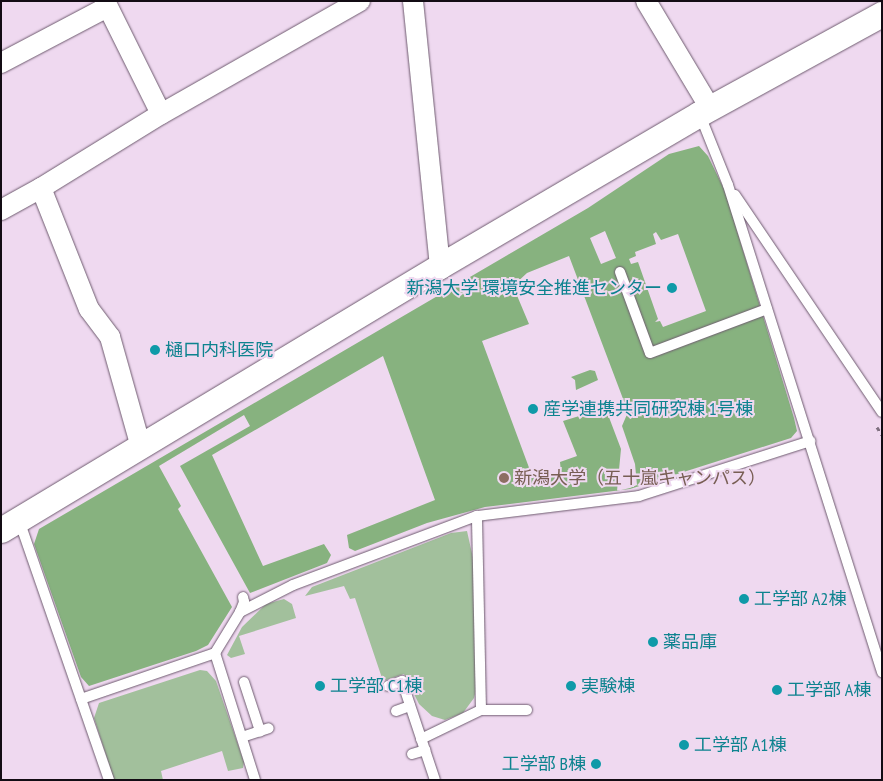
<!DOCTYPE html>
<meta charset="utf-8">
<style>
body{margin:0}
#map{position:relative;width:883px;height:781px;overflow:hidden;background:#efd9f0;font-family:"PT Sans Narrow","Noto Sans JP",sans-serif}
div>[style]{position:absolute}
.green>*{inset:0;background:#a2c09c}
.forest>*{inset:0;background:#87b27f}
.path>*{height:3px;margin-top:-1.5px;transform-origin:0;background:repeating-linear-gradient(90deg,#7e6f7f 0 4px,transparent 0 8px)}
.roads{filter:drop-shadow(0 0 1px #6e5b6f) drop-shadow(0 0 1px #6e5b6f)}
.service>*{height:10px;margin:-5px;padding:0 5px;transform-origin:5px;border-radius:5px;background:#fff}
.minor>*{height:20px;margin:-10px;padding:0 10px;transform-origin:10px;border-radius:10px;background:#fff}
.tertiary>*{height:25px;margin:-12.5px;padding:0 12.5px;transform-origin:12.5px;border-radius:12.5px;background:#fff}
.dots>*{width:14px;height:14px;translate:-50% -50%;box-sizing:border-box;border:2px solid #efd9f0;border-radius:50%}
span{translate:-50% -50%;white-space:nowrap;text-align:center;line-height:1.15;-webkit-text-stroke:4px #efd9f0;paint-order:stroke}
.culture-label{font-size:18px;color:#0d838f}
.right{translate:-100% -50%;text-align:right}
.left{translate:0 -50%;text-align:left}
.education-label{font-size:18px;color:#785e54}
.frame{position:absolute;inset:0;border:2px solid #130c14;pointer-events:none}
</style>
<div id="map">
<div class="green">
<div style="clip-path:polygon(467px 531px,473px 558px,479px 678px,474px 698px,463px 713px,445px 720px,432px 716px,419px 704px,404px 674px,383px 681px,355px 598px,350px 599px,344px 586px,305px 596px,312px 587px,451px 533px)"></div>
<div style="clip-path:polygon(284px 599px,292px 604px,296px 618px,239px 636px,245px 654px,231px 658px,227px 655px,242px 627px,266px 604px)"></div>
<div style="clip-path:polygon(200px 670px,207px 671px,216px 681px,244px 762px,243px 768px,228px 771px,222px 751px,161px 771px,163px 780px,114px 780px,94px 718px,99px 703px)"></div>
</div>
<div class="forest">
<div style="clip-path:polygon(evenodd,699px 146px,708px 156px,725px 191px,794px 418px,797px 431px,791px 438px,630px 489px,485px 507px,427px 523px,355px 551px,349px 548px,347px 535px,435px 500px,383px 356px,212px 455px,263px 566px,324px 544px,331px 555px,327px 563px,250px 593px,180px 466px,250px 426px,244px 415px,159px 466px,181px 506px,178px 509px,232px 607px,208px 645px,196px 651px,89px 686px,81px 677px,34px 544px,39px 529px,588px 208px,669px 154px,699px 146px,605px 231px,616px 258px,601px 264px,590px 238px,605px 231px,699px 146px,656px 232px,661px 240px,678px 234px,706px 311px,663px 327px,660px 321px,655px 322px,658px 319px,638px 262px,631px 264px,629px 259px,636px 256px,635px 252px,656px 244px,653px 234px,656px 232px,699px 146px,569px 256px,628px 412px,622px 426px,635px 464px,637px 485px,630px 488px,617px 491px,621px 449px,607px 412px,602px 409px,563px 421px,577px 456px,560px 462px,561px 472px,546px 478px,542px 477px,539px 470px,531px 473px,482px 341px,529px 324px,513px 286px,527px 273px,569px 256px)"></div>
<div style="clip-path:polygon(590px 370px,595px 371px,598px 380px,576px 390px,575px 380px,571px 377px)"></div>
</div>
<div class="path">
<div style="left:877px;top:427px;width:9px;rotate:58deg"></div>
</div>
<div class="roads">
<div class="service">
<div style="left:700px;top:115px;width:75px;rotate:68.2deg"></div>
<div style="left:728px;top:185px;width:511px;rotate:72.45deg"></div>
<div style="left:735px;top:195px;width:262px;rotate:55.9deg"></div>
<div style="left:620px;top:272px;width:86px;rotate:69.7deg"></div>
<div style="left:650px;top:353px;width:125px;rotate:-20.6deg"></div>
<div style="left:19px;top:520px;width:275px;rotate:70.9deg"></div>
<div style="left:240px;top:612px;width:59px;rotate:-27deg"></div>
<div style="left:293px;top:585px;width:197px;rotate:-20.6deg"></div>
<div style="left:477px;top:516px;width:163px;rotate:-7deg"></div>
<div style="left:639px;top:496px;width:180px;rotate:-17.8deg"></div>
<div style="left:215px;top:653px;width:133px;rotate:72.5deg"></div>
<div style="left:244px;top:682px;width:52px;rotate:71.9deg"></div>
<div style="left:388px;top:686px;width:15px;rotate:-20deg"></div>
<div style="left:402px;top:681px;width:104px;rotate:71.6deg"></div>
<div style="left:81px;top:699px;width:142px;rotate:-18.9deg"></div>
<div style="left:215px;top:653px;width:48px;rotate:-58.6deg"></div>
<div style="left:240px;top:612px;width:11px;rotate:-68deg"></div>
<div style="left:244px;top:602px;width:5px;rotate:-101deg"></div>
<div style="left:481px;top:710px;width:46px"></div>
<div style="left:396px;top:711px;width:15px;rotate:-20deg"></div>
<div style="left:242px;top:737px;width:28px;rotate:-18deg"></div>
<div style="left:421px;top:739px;width:67px;rotate:-25.8deg"></div>
<div style="left:481px;top:710px;width:194px;rotate:-91.2deg"></div>
<div style="left:412px;top:754px;width:14px;rotate:-17deg"></div>
</div>
<div class="minor">
<div style="left:105px;top:1px;width:126px;rotate:63.6deg"></div>
<div style="left:413px;top:1px;width:266px;rotate:84.2deg"></div>
<div style="left:646px;top:1px;width:125px;rotate:59.1deg"></div>
<div style="left:1px;top:63px;width:120px;rotate:-27.8deg"></div>
<div style="left:41px;top:188px;width:141px;rotate:-31.7deg"></div>
<div style="left:161px;top:114px;width:229px;rotate:-29.6deg"></div>
<div style="left:1px;top:210px;width:46px;rotate:-28.8deg"></div>
<div style="left:41px;top:188px;width:130px;rotate:68.4deg"></div>
<div style="left:89px;top:309px;width:35px;rotate:53deg"></div>
<div style="left:110px;top:337px;width:111px;rotate:74.3deg"></div>
</div>
<div class="tertiary">
<div style="left:1px;top:530px;width:512px;rotate:-31.02deg"></div>
<div style="left:440px;top:266px;width:300px;rotate:-30.4deg"></div>
<div style="left:699px;top:114px;width:209px;rotate:-28.7deg"></div>
</div>
</div>
<div class="dots">
<div style="left:672px;top:288px;background:#0f9aa8"></div>
<div style="left:155px;top:350px;background:#0f9aa8"></div>
<div style="left:533px;top:409px;background:#0f9aa8"></div>
<div style="left:504px;top:478px;background:#8d6e63"></div>
<div style="left:744px;top:599px;background:#0f9aa8"></div>
<div style="left:653px;top:642px;background:#0f9aa8"></div>
<div style="left:320px;top:686px;background:#0f9aa8"></div>
<div style="left:571px;top:686px;background:#0f9aa8"></div>
<div style="left:777px;top:690px;background:#0f9aa8"></div>
<div style="left:684px;top:745px;background:#0f9aa8"></div>
<div style="left:596px;top:764px;background:#0f9aa8"></div>
</div>
<div class="culture-label">
<span class="right" style="left:662px;top:288px">新潟大学 環境安全推進センター</span>
<span class="left" style="left:165px;top:350px">樋口内科医院</span>
<span class="left" style="left:543px;top:409px">産学連携共同研究棟 1号棟</span>
<span class="left" style="left:754px;top:599px">工学部 A2棟</span>
<span class="left" style="left:663px;top:642px">薬品庫</span>
<span class="left" style="left:330px;top:686px">工学部 C1棟</span>
<span class="left" style="left:581px;top:686px">実験棟</span>
<span class="left" style="left:787px;top:690px">工学部 A棟</span>
<span class="left" style="left:694px;top:745px">工学部 A1棟</span>
<span class="right" style="left:586px;top:764px">工学部 B棟</span>
</div>
<div class="education-label">
<span class="left" style="left:514px;top:478px">新潟大学（五十嵐キャンパス）</span>
</div>
<div class="frame"></div>
</div>
